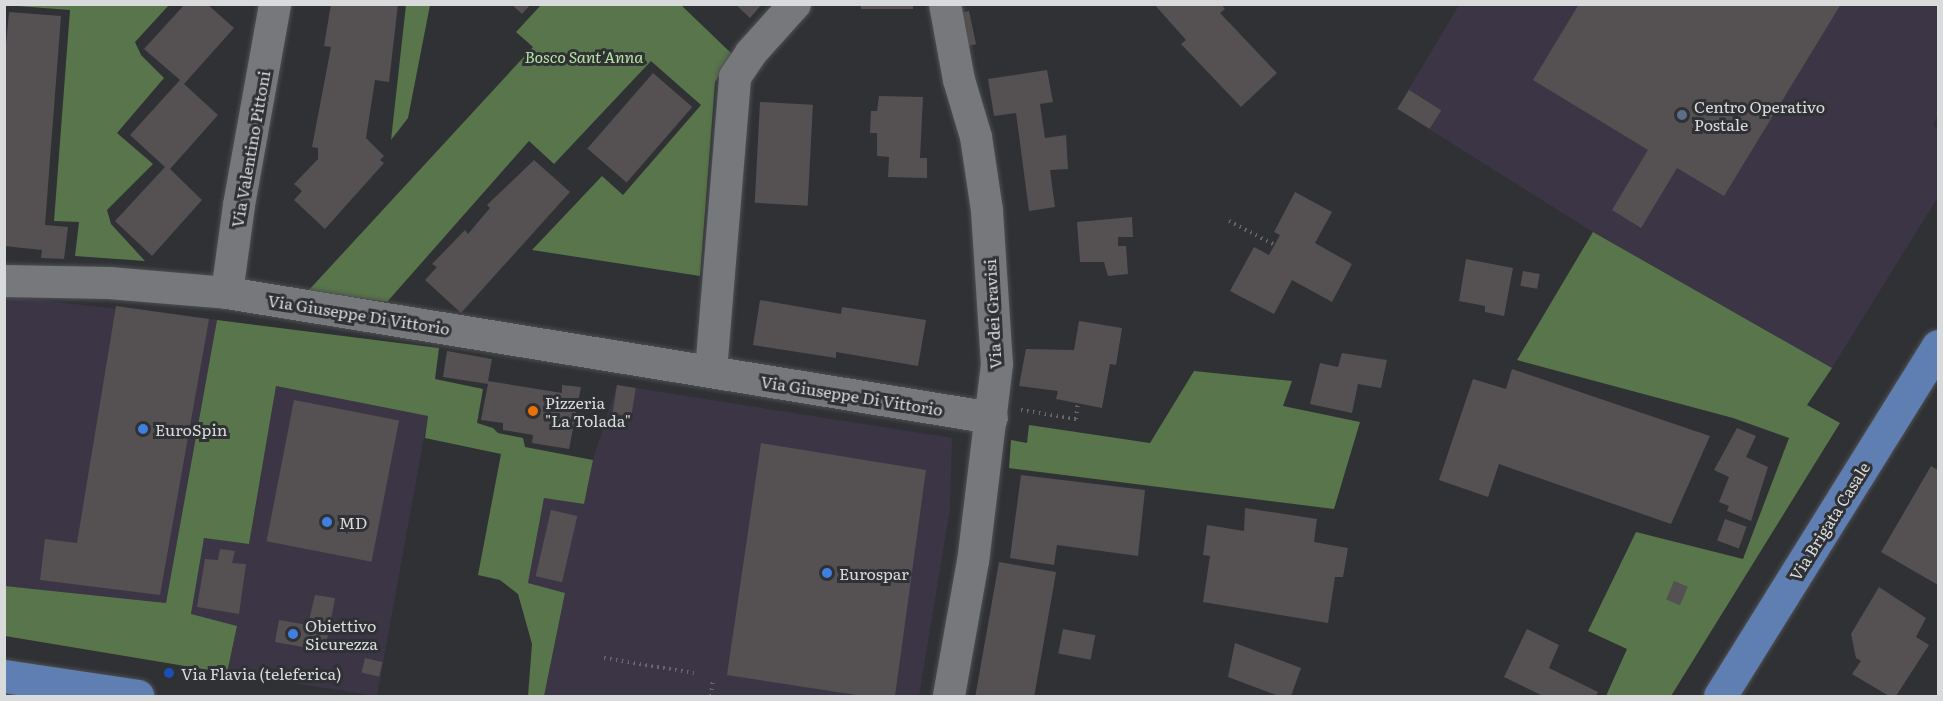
<!DOCTYPE html>
<style>
body{margin:0}
#map{position:relative;width:1943px;height:701px;overflow:hidden;background:#2f3134;font-family:Literata,serif}
div>[style]{position:absolute}
.commercial>*{inset:0;background:#3b3545}
.forest>*{inset:0;background:#58754b}
.building>*{inset:0;background:#555152;transform-origin:0 0}
.path>*{height:4px;margin-top:-2px;transform-origin:0;background:repeating-linear-gradient(90deg,#66686b 0 1.5px,transparent 0 6px)}
.roads{filter:drop-shadow(0 0 2px #4e4f51) drop-shadow(0 0 2px #4e4f51)}
.minor>*{height:32px;margin:-16px;padding:0 16px;transform-origin:16px;border-radius:16px;background:#77787c}
.primary>*{height:33px;margin:-16.5px;padding:0 16.5px;transform-origin:16.5px;border-radius:16.5px;background:#5f7eb1}
.dots>*{width:16px;height:16px;translate:-50% -50%;box-sizing:border-box;border:3px solid #2f3134;border-radius:50%}
span{translate:-50% -50%;white-space:nowrap;text-align:center;line-height:1.15;-webkit-text-stroke:6px #2f3134;paint-order:stroke}
.park-label{font-size:16px;color:#b5e4a1;font-style:italic}
.poi-label{font-size:16px;color:#d9dadc}
.left{translate:0 -50%;text-align:left}
.street-label{font-size:16px;color:#d9dadc}
.frame{position:absolute;inset:0;border:6px solid #d9dadc;pointer-events:none}
</style>
<div id="map">
<div class="commercial">
<div style="clip-path:polygon(1459px 5px,1938px 5px,1938px 115px,1933px 125px,1938px 129px,1938px 197px,1832px 368px,1593px 232px,1397px 109px)"></div>
<div style="clip-path:polygon(4px 296px,217px 320px,166px 603px,5px 586px)"></div>
<div style="clip-path:polygon(617px 385px,952px 438px,950px 509px,919px 696px,544px 696px,565px 594px,528px 583px,544px 497px,584px 504px,594px 456px)"></div>
<div style="clip-path:polygon(276px 386px,428px 416px,377px 696px,227px 673px,237px 626px,191px 615px,204px 538px,249px 544px)"></div>
</div>
<div class="forest">
<div style="clip-path:polygon(4px 5px,169px 5px,135px 42px,141px 55px,164px 78px,117px 133px,153px 164px,107px 210px,111px 224px,145px 261px,75px 256px,79px 222px,54px 221px,70px 10px)"></div>
<div style="clip-path:polygon(406px 5px,430px 5px,408px 118px,391px 140px)"></div>
<div style="clip-path:polygon(541px 5px,681px 5px,732px 54px,715px 82px,700px 276px,532px 250px,602px 176px,623px 195px,701px 105px,651px 61px,554px 164px,529px 141px,387px 302px,308px 291px,533px 47px,516px 32px)"></div>
<div style="clip-path:polygon(1593px 232px,1832px 368px,1807px 405px,1840px 423px,1671px 696px,1606px 696px,1627px 649px,1588px 631px,1636px 532px,1743px 559px,1789px 438px,1733px 418px,1517px 360px)"></div>
<div style="clip-path:polygon(217px 320px,439px 348px,435px 379px,483px 389px,477px 423px,493px 428px,498px 433px,523px 438px,525px 447px,593px 460px,584px 504px,544px 498px,528px 583px,565px 593px,544px 696px,528px 696px,532px 644px,518px 594px,500px 580px,478px 575px,501px 454px,425px 438px,428px 416px,276px 386px,249px 544px,204px 538px,191px 614px,237px 626px,227px 673px,5px 636px,5px 586px,166px 603px)"></div>
<div style="clip-path:polygon(1194px 371px,1292px 381px,1283px 406px,1360px 422px,1334px 509px,1009px 468px,1011px 440px,1027px 443px,1029px 425px,1150px 443px)"></div>
</div>
<div class="building">
<div style="clip-path:polygon(185px 4px,207px 4px,234px 28px,184px 84px,218px 115px,170px 169px,202px 200px,152px 256px,115px 221px,165px 167px,130px 135px,180px 80px,144px 49px)"></div>
<div style="clip-path:polygon(331px 4px,398px 4px,389px 82px,375px 80px,366px 138px,384px 156px,380px 160px,384px 163px,325px 229px,294px 200px,302px 191px,294px 184px,318px 159px,318px 148px,312px 147px,331px 47px,324px 46px)"></div>
<div style="clip-path:polygon(511px 4px,531px 4px,522px 14px)"></div>
<div style="clip-path:polygon(735px 4px,762px 4px,750px 18px)"></div>
<div style="left:861px;top:4px;width:52px;height:5px"></div>
<div style="clip-path:polygon(1154px 4px,1221px 4px,1225px 9px,1220px 13px,1277px 73px,1241px 107px,1181px 44px,1186px 40px)"></div>
<div style="clip-path:polygon(1579px 4px,1841px 4px,1724px 196px,1677px 168px,1641px 228px,1612px 210px,1648px 150px,1533px 80px)"></div>
<div style="left:969px;top:11px;width:34px;height:14px;rotate:78deg"></div>
<div style="clip-path:polygon(9px 12px,61px 16px,45px 225px,68px 227px,64px 259px,41px 258px,42px 250px,4px 246px,4px 67px)"></div>
<div style="clip-path:polygon(1047px 70px,1053px 102px,1040px 104px,1045px 138px,1066px 135px,1068px 169px,1050px 170px,1055px 207px,1029px 211px,1016px 113px,994px 116px,988px 79px)"></div>
<div style="left:653px;top:73px;width:52px;height:100px;rotate:41deg"></div>
<div style="left:1409px;top:90px;width:38px;height:22px;rotate:32deg"></div>
<div style="clip-path:polygon(879px 96px,923px 97px,920px 158px,927px 158px,927px 178px,888px 177px,889px 157px,877px 156px,877px 133px,870px 133px,871px 111px,877px 111px)"></div>
<div style="left:760px;top:102px;width:53px;height:101px;rotate:3deg"></div>
<div style="clip-path:polygon(534px 160px,570px 192px,461px 313px,425px 280px,437px 267px,432px 264px,465px 230px,468px 234px,490px 208px,487px 205px)"></div>
<div style="clip-path:polygon(1295px 192px,1332px 212px,1315px 243px,1352px 264px,1332px 302px,1292px 280px,1274px 314px,1230px 291px,1254px 247px,1269px 255px,1280px 235px,1274px 232px)"></div>
<div style="clip-path:polygon(1132px 217px,1133px 237px,1118px 237px,1118px 246px,1126px 246px,1128px 274px,1108px 276px,1104px 262px,1080px 262px,1077px 222px)"></div>
<div style="clip-path:polygon(1466px 259px,1513px 268px,1504px 316px,1485px 312px,1485px 306px,1459px 301px)"></div>
<div style="left:1523px;top:271px;width:17px;height:15px;rotate:10deg"></div>
<div style="clip-path:polygon(760px 300px,841px 314px,842px 307px,926px 320px,918px 366px,836px 352px,836px 358px,753px 345px)"></div>
<div style="clip-path:polygon(116px 306px,209px 319px,160px 595px,40px 580px,45px 539px,77px 543px)"></div>
<div style="clip-path:polygon(1079px 321px,1122px 328px,1116px 365px,1110px 364px,1102px 408px,1056px 399px,1058px 391px,1019px 386px,1026px 349px,1074px 350px)"></div>
<div style="clip-path:polygon(447px 351px,492px 359px,488px 381px,562px 393px,562px 385px,581px 387px,569px 449px,532px 443px,533px 435px,503px 430px,503px 423px,481px 420px,488px 384px,443px 377px)"></div>
<div style="clip-path:polygon(1342px 353px,1387px 360px,1381px 388px,1358px 384px,1352px 413px,1310px 404px,1320px 363px,1338px 367px)"></div>
<div style="clip-path:polygon(1512px 369px,1710px 436px,1671px 524px,1499px 464px,1488px 497px,1439px 480px,1473px 379px,1506px 389px)"></div>
<div style="left:617px;top:385px;width:19px;height:29px;rotate:9deg"></div>
<div style="left:294px;top:400px;width:107px;height:144px;rotate:11deg"></div>
<div style="clip-path:polygon(1737px 428px,1756px 436px,1746px 457px,1768px 467px,1751px 521px,1727px 511px,1729px 506px,1719px 502px,1729px 477px,1714px 470px)"></div>
<div style="clip-path:polygon(761px 443px,926px 470px,895px 696px,863px 696px,727px 675px)"></div>
<div style="clip-path:polygon(1931px 466px,1938px 470px,1938px 585px,1881px 552px)"></div>
<div style="clip-path:polygon(1021px 475px,1145px 490px,1138px 556px,1057px 545px,1054px 565px,1010px 558px)"></div>
<div style="clip-path:polygon(1245px 508px,1317px 519px,1314px 542px,1348px 548px,1343px 577px,1335px 577px,1328px 623px,1203px 602px,1210px 556px,1203px 555px,1207px 525px,1244px 531px)"></div>
<div style="left:551px;top:510px;width:27px;height:68px;rotate:13deg"></div>
<div style="left:1725px;top:519px;width:23px;height:23px;rotate:20deg"></div>
<div style="clip-path:polygon(220px 549px,235px 551px,232px 563px,246px 564px,239px 614px,197px 607px,205px 559px,218px 560px)"></div>
<div style="left:999px;top:562px;width:58px;height:135px;rotate:10deg"></div>
<div style="left:1674px;top:581px;width:15px;height:20px;rotate:23deg"></div>
<div style="clip-path:polygon(1879px 587px,1926px 618px,1916px 637px,1929px 645px,1896px 696px,1889px 696px,1852px 674px,1861px 661px,1856px 658px,1851px 634px)"></div>
<div style="clip-path:polygon(315px 595px,335px 598px,325px 651px,275px 642px,279px 620px,308px 625px)"></div>
<div style="left:1063px;top:629px;width:33px;height:25px;rotate:11deg"></div>
<div style="clip-path:polygon(1527px 629px,1559px 645px,1549px 668px,1598px 692px,1596px 696px,1543px 696px,1504px 677px)"></div>
<div style="clip-path:polygon(1235px 643px,1301px 668px,1291px 696px,1279px 696px,1228px 677px)"></div>
<div style="left:365px;top:658px;width:18px;height:15px;rotate:13deg"></div>
</div>
<div class="path">
<div style="left:1229px;top:221px;width:52px;rotate:27.6deg"></div>
<div style="left:1021px;top:410px;width:56px;rotate:9.3deg"></div>
<div style="left:1076px;top:419px;width:16px;rotate:-83deg"></div>
<div style="left:604px;top:658px;width:91px;rotate:9.5deg"></div>
<div style="left:711px;top:696px;width:17px;rotate:-83deg"></div>
</div>
<div class="roads">
<div class="minor">
<div style="left:945px;top:4px;width:77px;rotate:79.6deg"></div>
<div style="left:959px;top:80px;width:59px;rotate:73.4deg"></div>
<div style="left:976px;top:137px;width:75px;rotate:81.5deg"></div>
<div style="left:987px;top:211px;width:153px;rotate:86.3deg"></div>
<div style="left:997px;top:364px;width:198px;rotate:96.9deg"></div>
<div style="left:973px;top:561px;width:137px;rotate:100.1deg"></div>
<div style="left:4px;top:281px;width:105px;rotate:1.1deg"></div>
<div style="left:109px;top:283px;width:118px;rotate:4.8deg"></div>
<div style="left:227px;top:293px;width:775px;rotate:9.28deg"></div>
<div style="left:227px;top:293px;width:89px;rotate:-82.2deg"></div>
<div style="left:239px;top:205px;width:204px;rotate:-79.8deg"></div>
<div style="left:711px;top:371px;width:295px;rotate:-85.3deg"></div>
<div style="left:735px;top:77px;width:29px;rotate:-56deg"></div>
<div style="left:751px;top:53px;width:66px;rotate:-48.1deg"></div>
</div>
<div class="primary">
<div style="left:4px;top:676px;width:135px;rotate:8.5deg"></div>
<div style="left:1720px;top:696px;width:412px;rotate:-58.1deg"></div>
</div>
</div>
<div class="dots">
<div style="left:1682px;top:115px;background:#5c6f8a"></div>
<div style="left:533px;top:411px;background:#e8710a"></div>
<div style="left:143px;top:429px;background:#3f7fe0"></div>
<div style="left:327px;top:522px;background:#3f7fe0"></div>
<div style="left:827px;top:573px;background:#3f7fe0"></div>
<div style="left:293px;top:634px;background:#3f7fe0"></div>
<div style="left:169px;top:673px;background:#1a4fb4"></div>
</div>
<div class="park-label">
<span style="left:584px;top:56px">Bosco Sant'Anna</span>
</div>
<div class="poi-label">
<span class="left" style="left:1694px;top:115px">Centro Operativo<br>Postale</span>
<span class="left" style="left:545px;top:411px">Pizzeria<br>"La Tolada"</span>
<span class="left" style="left:155px;top:429px">EuroSpin</span>
<span class="left" style="left:339px;top:522px">MD</span>
<span class="left" style="left:839px;top:573px">Eurospar</span>
<span class="left" style="left:305px;top:634px">Obiettivo<br>Sicurezza</span>
<span class="left" style="left:181px;top:673px">Via Flavia (teleferica)</span>
</div>
<div class="street-label">
<span style="left:250px;top:149px;rotate:-80deg">Via Valentino Pittoni</span>
<span style="left:359px;top:314px;rotate:9deg">Via Giuseppe Di Vittorio</span>
<span style="left:992px;top:314px;rotate:-93deg">Via dei Gravisi</span>
<span style="left:852px;top:395px;rotate:9deg">Via Giuseppe Di Vittorio</span>
<span style="left:1829px;top:521px;rotate:-58deg">Via Brigata Casale</span>
</div>
<div class="frame"></div>
</div>
